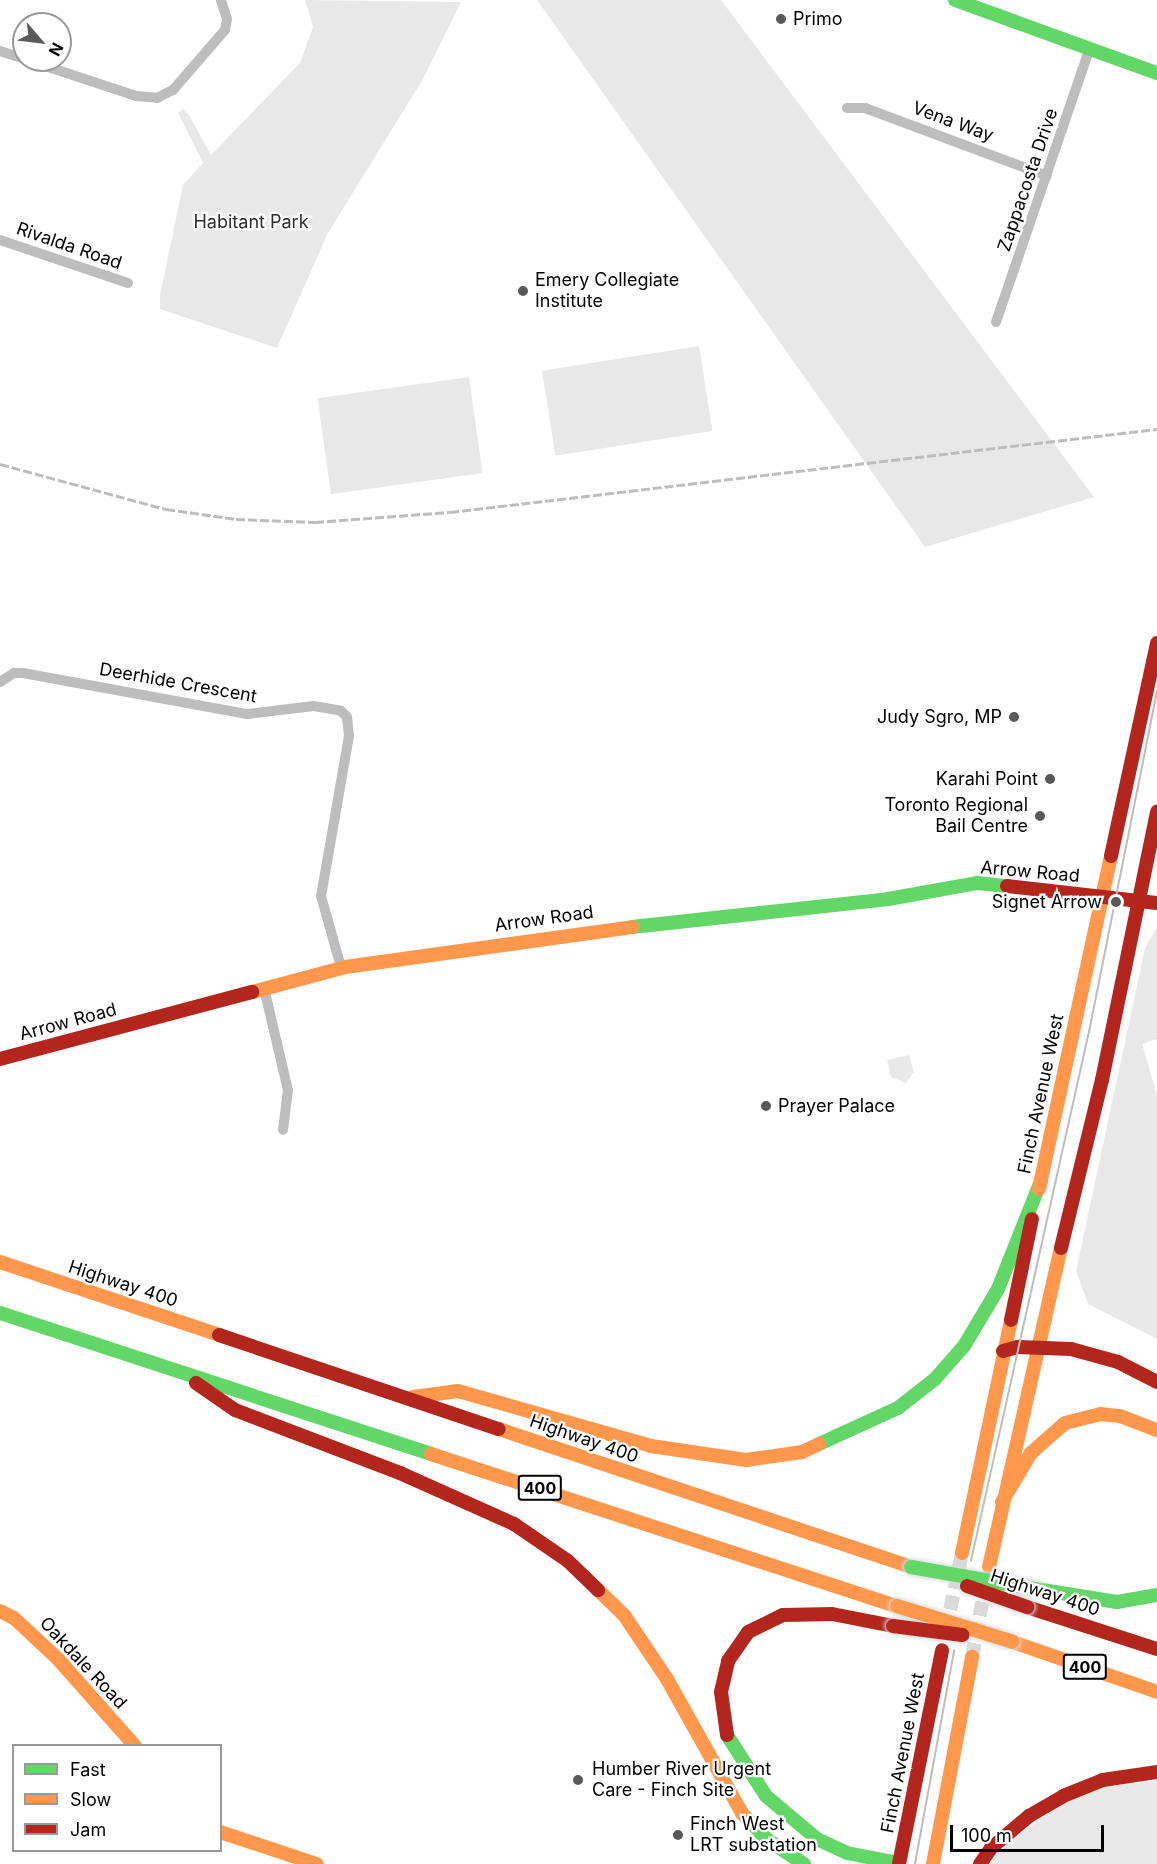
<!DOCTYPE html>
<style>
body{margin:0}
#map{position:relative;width:1157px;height:1864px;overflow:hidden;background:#fff;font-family:Inter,sans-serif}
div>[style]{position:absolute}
.green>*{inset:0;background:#e8e8e8;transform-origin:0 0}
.secondary-tunnel>*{height:14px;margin-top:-7px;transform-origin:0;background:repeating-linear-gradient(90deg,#d9d9d9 0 14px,transparent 0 21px)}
.street>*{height:10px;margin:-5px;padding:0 5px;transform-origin:5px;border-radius:5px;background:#bdbdbd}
.fast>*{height:14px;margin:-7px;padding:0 7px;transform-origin:7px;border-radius:7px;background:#63d668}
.slow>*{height:14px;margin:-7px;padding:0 7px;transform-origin:7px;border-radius:7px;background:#ff974d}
.jam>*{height:14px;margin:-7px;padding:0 7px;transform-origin:7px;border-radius:7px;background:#b3261e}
.tram>*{height:1.5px;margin:-0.75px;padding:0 0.75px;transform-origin:0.75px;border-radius:0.75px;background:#bdbdbd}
.rail>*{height:3px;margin-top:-1.5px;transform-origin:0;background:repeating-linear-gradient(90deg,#bdbdbd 0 9px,transparent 0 12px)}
.bridges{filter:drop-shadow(0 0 2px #dbdbdb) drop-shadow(0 0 2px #dbdbdb)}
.fast-bridge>*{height:14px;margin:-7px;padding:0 7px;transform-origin:7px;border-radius:7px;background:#63d668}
.slow-bridge>*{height:14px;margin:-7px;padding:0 7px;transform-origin:7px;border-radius:7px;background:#ff974d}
.jam-bridge>*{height:14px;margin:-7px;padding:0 7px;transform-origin:7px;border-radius:7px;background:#b3261e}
.dots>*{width:16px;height:16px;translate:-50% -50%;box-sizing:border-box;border:3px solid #fff;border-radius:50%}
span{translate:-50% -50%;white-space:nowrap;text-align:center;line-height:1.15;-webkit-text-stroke:4.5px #fff;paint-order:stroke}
.shield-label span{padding:2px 4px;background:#fff;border:2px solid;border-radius:4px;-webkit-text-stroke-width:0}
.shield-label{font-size:16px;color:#000;font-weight:700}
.poi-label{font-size:18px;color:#000}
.left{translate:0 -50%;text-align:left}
.right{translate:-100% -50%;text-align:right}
.street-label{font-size:18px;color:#000}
.park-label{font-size:18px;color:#2d2d2d}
.legend{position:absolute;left:12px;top:1744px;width:210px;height:108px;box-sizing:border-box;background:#fff;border:2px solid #999;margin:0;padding:8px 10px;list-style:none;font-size:18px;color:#000}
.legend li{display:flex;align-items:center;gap:12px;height:30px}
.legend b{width:30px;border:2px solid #999}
.north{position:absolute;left:12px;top:12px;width:60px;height:60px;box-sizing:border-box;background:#fff;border:2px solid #999;border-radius:50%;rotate:118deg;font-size:16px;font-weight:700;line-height:24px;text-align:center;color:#000}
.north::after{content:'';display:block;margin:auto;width:21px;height:27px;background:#595959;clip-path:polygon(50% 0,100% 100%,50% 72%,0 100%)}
.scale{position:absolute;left:950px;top:1825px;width:154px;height:27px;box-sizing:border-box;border:3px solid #000;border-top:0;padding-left:8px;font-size:18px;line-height:21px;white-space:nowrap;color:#000;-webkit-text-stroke:4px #fff;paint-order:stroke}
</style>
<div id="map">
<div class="green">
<div style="clip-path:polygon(305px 0,461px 2px,423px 79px,328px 233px,277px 348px,160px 309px,160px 295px,183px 185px,203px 163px,178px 113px,183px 109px,189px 115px,211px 155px,300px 63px,313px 27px)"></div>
<div style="clip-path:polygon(537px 0,721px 0,1094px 497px,925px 547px)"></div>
<div style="left:699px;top:346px;width:86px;height:159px;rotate:81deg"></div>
<div style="left:469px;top:377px;width:97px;height:153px;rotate:82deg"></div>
<div style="clip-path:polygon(1157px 927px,1157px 1039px,1142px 1044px,1157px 1095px,1157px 1339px,1088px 1304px,1076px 1271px,1145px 948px)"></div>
<div style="clip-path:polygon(909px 1055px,914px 1072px,906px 1083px,891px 1077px,887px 1060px)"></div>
<div style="clip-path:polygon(1157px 1781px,1157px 1864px,989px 1864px,1010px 1840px,1064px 1803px,1106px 1787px)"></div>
</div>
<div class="secondary-tunnel">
<div style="left:946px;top:1630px;width:79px;rotate:-78.3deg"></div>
<div style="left:972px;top:1657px;width:76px;rotate:-79.4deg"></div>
</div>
<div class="street">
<div style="left:0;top:51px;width:25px;rotate:18deg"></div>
<div style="left:27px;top:60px;width:115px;rotate:18.3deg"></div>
<div style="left:136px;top:96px;width:21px;rotate:5deg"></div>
<div style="left:157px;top:98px;width:18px;rotate:-27deg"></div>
<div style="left:173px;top:90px;width:79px;rotate:-49.1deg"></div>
<div style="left:225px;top:30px;width:11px;rotate:-80deg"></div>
<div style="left:227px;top:19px;width:20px;rotate:-108deg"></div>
<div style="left:847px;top:108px;width:18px"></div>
<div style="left:865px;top:108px;width:194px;rotate:20.5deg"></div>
<div style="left:0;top:240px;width:135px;rotate:18.6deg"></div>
<div style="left:996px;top:322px;width:290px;rotate:-71.1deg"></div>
<div style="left:0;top:682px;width:17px;rotate:-33deg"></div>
<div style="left:14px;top:673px;width:9px"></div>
<div style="left:23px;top:673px;width:228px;rotate:10.4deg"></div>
<div style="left:247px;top:714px;width:67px;rotate:-6.8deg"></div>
<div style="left:314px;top:706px;width:27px;rotate:10deg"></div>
<div style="left:341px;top:711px;width:8px;rotate:45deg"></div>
<div style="left:347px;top:717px;width:19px;rotate:84deg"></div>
<div style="left:349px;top:736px;width:162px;rotate:99.9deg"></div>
<div style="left:321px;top:896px;width:74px;rotate:74.3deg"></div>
<div style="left:264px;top:988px;width:105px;rotate:76.8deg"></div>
<div style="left:288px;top:1090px;width:40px;rotate:97.1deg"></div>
</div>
<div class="fast">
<div style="left:955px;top:0;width:215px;rotate:19.9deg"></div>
<div style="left:632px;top:927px;width:258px;rotate:-6.2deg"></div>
<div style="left:888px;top:899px;width:90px;rotate:-10.2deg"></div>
<div style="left:977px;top:883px;width:30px;rotate:6deg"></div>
<div style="left:0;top:1313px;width:453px;rotate:18.1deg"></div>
<div style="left:819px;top:1444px;width:87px;rotate:-24.5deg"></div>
<div style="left:898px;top:1408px;width:47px;rotate:-38.1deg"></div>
<div style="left:935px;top:1379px;width:44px;rotate:-48.7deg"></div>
<div style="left:964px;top:1346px;width:66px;rotate:-59.2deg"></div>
<div style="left:998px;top:1289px;width:116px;rotate:-68.3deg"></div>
<div style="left:1036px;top:1589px;width:82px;rotate:9.1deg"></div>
<div style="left:1117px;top:1602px;width:41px;rotate:-9.9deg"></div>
<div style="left:727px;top:1735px;width:72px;rotate:57.4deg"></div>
<div style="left:766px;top:1796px;width:67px;rotate:40.1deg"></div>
<div style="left:817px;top:1839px;width:33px;rotate:25deg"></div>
<div style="left:847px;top:1853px;width:53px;rotate:10.9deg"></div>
<div style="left:742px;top:1813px;width:34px;rotate:47deg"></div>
<div style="left:765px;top:1838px;width:47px;rotate:33.7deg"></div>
</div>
<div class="slow">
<div style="left:252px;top:992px;width:96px;rotate:-15deg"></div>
<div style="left:345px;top:967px;width:290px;rotate:-7.9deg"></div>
<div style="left:1039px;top:1189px;width:341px;rotate:-77.8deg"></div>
<div style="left:0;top:1262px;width:231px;rotate:18.4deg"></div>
<div style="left:413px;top:1397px;width:45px;rotate:-7.6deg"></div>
<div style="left:458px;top:1391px;width:201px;rotate:15.9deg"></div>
<div style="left:651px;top:1446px;width:96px;rotate:8.4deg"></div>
<div style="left:746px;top:1460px;width:57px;rotate:-8.1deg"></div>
<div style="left:802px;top:1452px;width:19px;rotate:-25deg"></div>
<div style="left:499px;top:1429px;width:434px;rotate:18.5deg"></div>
<div style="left:431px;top:1454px;width:490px;rotate:18.1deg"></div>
<div style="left:1002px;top:1502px;width:57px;rotate:-59.4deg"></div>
<div style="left:1031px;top:1453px;width:45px;rotate:-41.4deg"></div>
<div style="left:1065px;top:1423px;width:36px;rotate:-14deg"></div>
<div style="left:1100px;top:1414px;width:20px;rotate:6deg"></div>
<div style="left:1120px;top:1416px;width:40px;rotate:21deg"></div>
<div style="left:962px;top:1553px;width:238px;rotate:-78.1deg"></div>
<div style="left:989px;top:1567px;width:327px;rotate:-77.3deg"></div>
<div style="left:598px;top:1590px;width:36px;rotate:44deg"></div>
<div style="left:624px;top:1615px;width:77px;rotate:56.1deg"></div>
<div style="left:667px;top:1679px;width:154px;rotate:60.8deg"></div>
<div style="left:0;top:1611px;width:16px;rotate:27deg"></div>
<div style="left:14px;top:1618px;width:60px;rotate:43deg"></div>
<div style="left:58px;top:1659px;width:116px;rotate:48.5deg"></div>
<div style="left:1013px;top:1642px;width:152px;rotate:19.1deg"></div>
<div style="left:220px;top:1832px;width:102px;rotate:18.3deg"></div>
<div style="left:933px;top:1864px;width:211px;rotate:-79.3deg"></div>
</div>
<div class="jam">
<div style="left:1111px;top:856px;width:218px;rotate:-77.8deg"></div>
<div style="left:1007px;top:886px;width:151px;rotate:6.5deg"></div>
<div style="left:0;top:1059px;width:261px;rotate:-14.9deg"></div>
<div style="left:1061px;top:1248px;width:173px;rotate:-76.3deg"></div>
<div style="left:1102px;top:1080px;width:274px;rotate:-78.4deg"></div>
<div style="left:1011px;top:1320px;width:103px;rotate:-78.3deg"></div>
<div style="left:219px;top:1335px;width:295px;rotate:18.6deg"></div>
<div style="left:1003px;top:1351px;width:16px;rotate:-15deg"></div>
<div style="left:1018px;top:1347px;width:53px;rotate:2.2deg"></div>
<div style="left:1071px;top:1349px;width:49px;rotate:15.5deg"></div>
<div style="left:1118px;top:1362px;width:44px;rotate:27.1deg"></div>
<div style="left:196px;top:1383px;width:47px;rotate:34.7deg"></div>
<div style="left:235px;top:1410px;width:177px;rotate:20.9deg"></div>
<div style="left:400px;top:1473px;width:125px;rotate:24.1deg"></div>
<div style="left:514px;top:1524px;width:65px;rotate:34.4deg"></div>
<div style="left:568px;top:1561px;width:42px;rotate:44deg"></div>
<div style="left:1027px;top:1607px;width:137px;rotate:17.9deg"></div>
<div style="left:727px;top:1735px;width:43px;rotate:-97.9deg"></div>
<div style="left:721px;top:1692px;width:32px;rotate:-77deg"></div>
<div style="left:728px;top:1661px;width:35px;rotate:-55deg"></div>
<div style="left:748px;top:1632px;width:39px;rotate:-26deg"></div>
<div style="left:783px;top:1615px;width:49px;rotate:-1.2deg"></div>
<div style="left:832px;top:1614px;width:62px;rotate:11.1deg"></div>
<div style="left:899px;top:1864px;width:218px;rotate:-78.6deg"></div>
<div style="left:980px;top:1864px;width:19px;rotate:-55deg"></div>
<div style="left:991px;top:1848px;width:50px;rotate:-40.1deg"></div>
<div style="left:1029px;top:1816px;width:39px;rotate:-30deg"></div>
<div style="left:1063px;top:1796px;width:43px;rotate:-21.8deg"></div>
<div style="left:1103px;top:1780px;width:55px;rotate:-8.4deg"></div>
</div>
<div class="tram">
<div style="left:971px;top:1561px;width:542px;rotate:-77.43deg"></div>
<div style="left:1089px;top:1032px;width:348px;rotate:-78.7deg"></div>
<div style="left:915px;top:1864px;width:217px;rotate:-79.6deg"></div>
</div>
<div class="rail">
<div style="left:0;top:464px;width:172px;rotate:15.2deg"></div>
<div style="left:166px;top:509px;width:71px;rotate:8.1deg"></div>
<div style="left:236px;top:519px;width:79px;rotate:2.2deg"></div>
<div style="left:315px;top:522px;width:135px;rotate:-4.2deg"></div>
<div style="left:450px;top:512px;width:712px;rotate:-6.7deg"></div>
</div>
<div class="bridges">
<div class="fast-bridge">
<div style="left:911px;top:1567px;width:127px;rotate:10deg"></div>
</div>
<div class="slow-bridge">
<div style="left:897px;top:1606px;width:121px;rotate:17.2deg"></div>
</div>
<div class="jam-bridge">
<div style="left:967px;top:1586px;width:64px;rotate:19.3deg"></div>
<div style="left:893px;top:1626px;width:70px;rotate:7.4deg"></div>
</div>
</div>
<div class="dots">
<div style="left:781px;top:19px;background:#595959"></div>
<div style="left:523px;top:291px;background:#595959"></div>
<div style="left:1014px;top:717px;background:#595959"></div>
<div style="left:1050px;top:779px;background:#595959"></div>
<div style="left:1040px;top:816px;background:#595959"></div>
<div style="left:1116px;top:902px;background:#595959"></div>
<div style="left:766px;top:1106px;background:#595959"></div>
<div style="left:578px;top:1780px;background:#595959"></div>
<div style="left:678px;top:1835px;background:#595959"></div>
</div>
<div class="shield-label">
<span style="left:540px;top:1488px">400</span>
<span style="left:1085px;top:1667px">400</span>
</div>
<div class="poi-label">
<span class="left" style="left:793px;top:19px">Primo</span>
<span class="left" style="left:535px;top:291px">Emery Collegiate<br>Institute</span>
<span class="right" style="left:1002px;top:717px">Judy Sgro, MP</span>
<span class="right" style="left:1038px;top:779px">Karahi Point</span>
<span class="right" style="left:1028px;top:816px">Toronto Regional<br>Bail Centre</span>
<span class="right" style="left:1102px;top:902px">Signet Arrow</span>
<span class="left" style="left:778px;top:1106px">Prayer Palace</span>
<span class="left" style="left:592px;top:1780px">Humber River Urgent<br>Care - Finch Site</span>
<span class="left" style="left:690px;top:1835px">Finch West<br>LRT substation</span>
</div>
<div class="street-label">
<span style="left:953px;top:122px;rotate:20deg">Vena Way</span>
<span style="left:1028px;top:180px;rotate:-71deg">Zappacosta Drive</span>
<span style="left:69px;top:246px;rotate:19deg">Rivalda Road</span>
<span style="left:178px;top:683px;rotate:10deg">Deerhide Crescent</span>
<span style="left:1030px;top:872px;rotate:5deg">Arrow Road</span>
<span style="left:544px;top:919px;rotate:-8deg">Arrow Road</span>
<span style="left:68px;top:1022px;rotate:-15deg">Arrow Road</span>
<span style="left:1041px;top:1094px;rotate:-78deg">Finch Avenue West</span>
<span style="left:123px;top:1284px;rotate:18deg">Highway 400</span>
<span style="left:584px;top:1439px;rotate:19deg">Highway 400</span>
<span style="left:1045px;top:1593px;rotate:18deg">Highway 400</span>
<span style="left:83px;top:1663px;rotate:47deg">Oakdale Road</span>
<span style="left:903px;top:1753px;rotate:-79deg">Finch Avenue West</span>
</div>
<div class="park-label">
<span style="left:251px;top:222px">Habitant Park</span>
</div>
<ul class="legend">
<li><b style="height:8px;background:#63d668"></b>Fast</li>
<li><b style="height:8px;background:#ff974d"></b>Slow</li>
<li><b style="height:8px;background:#b3261e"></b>Jam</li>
</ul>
<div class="north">N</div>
<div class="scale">100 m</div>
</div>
